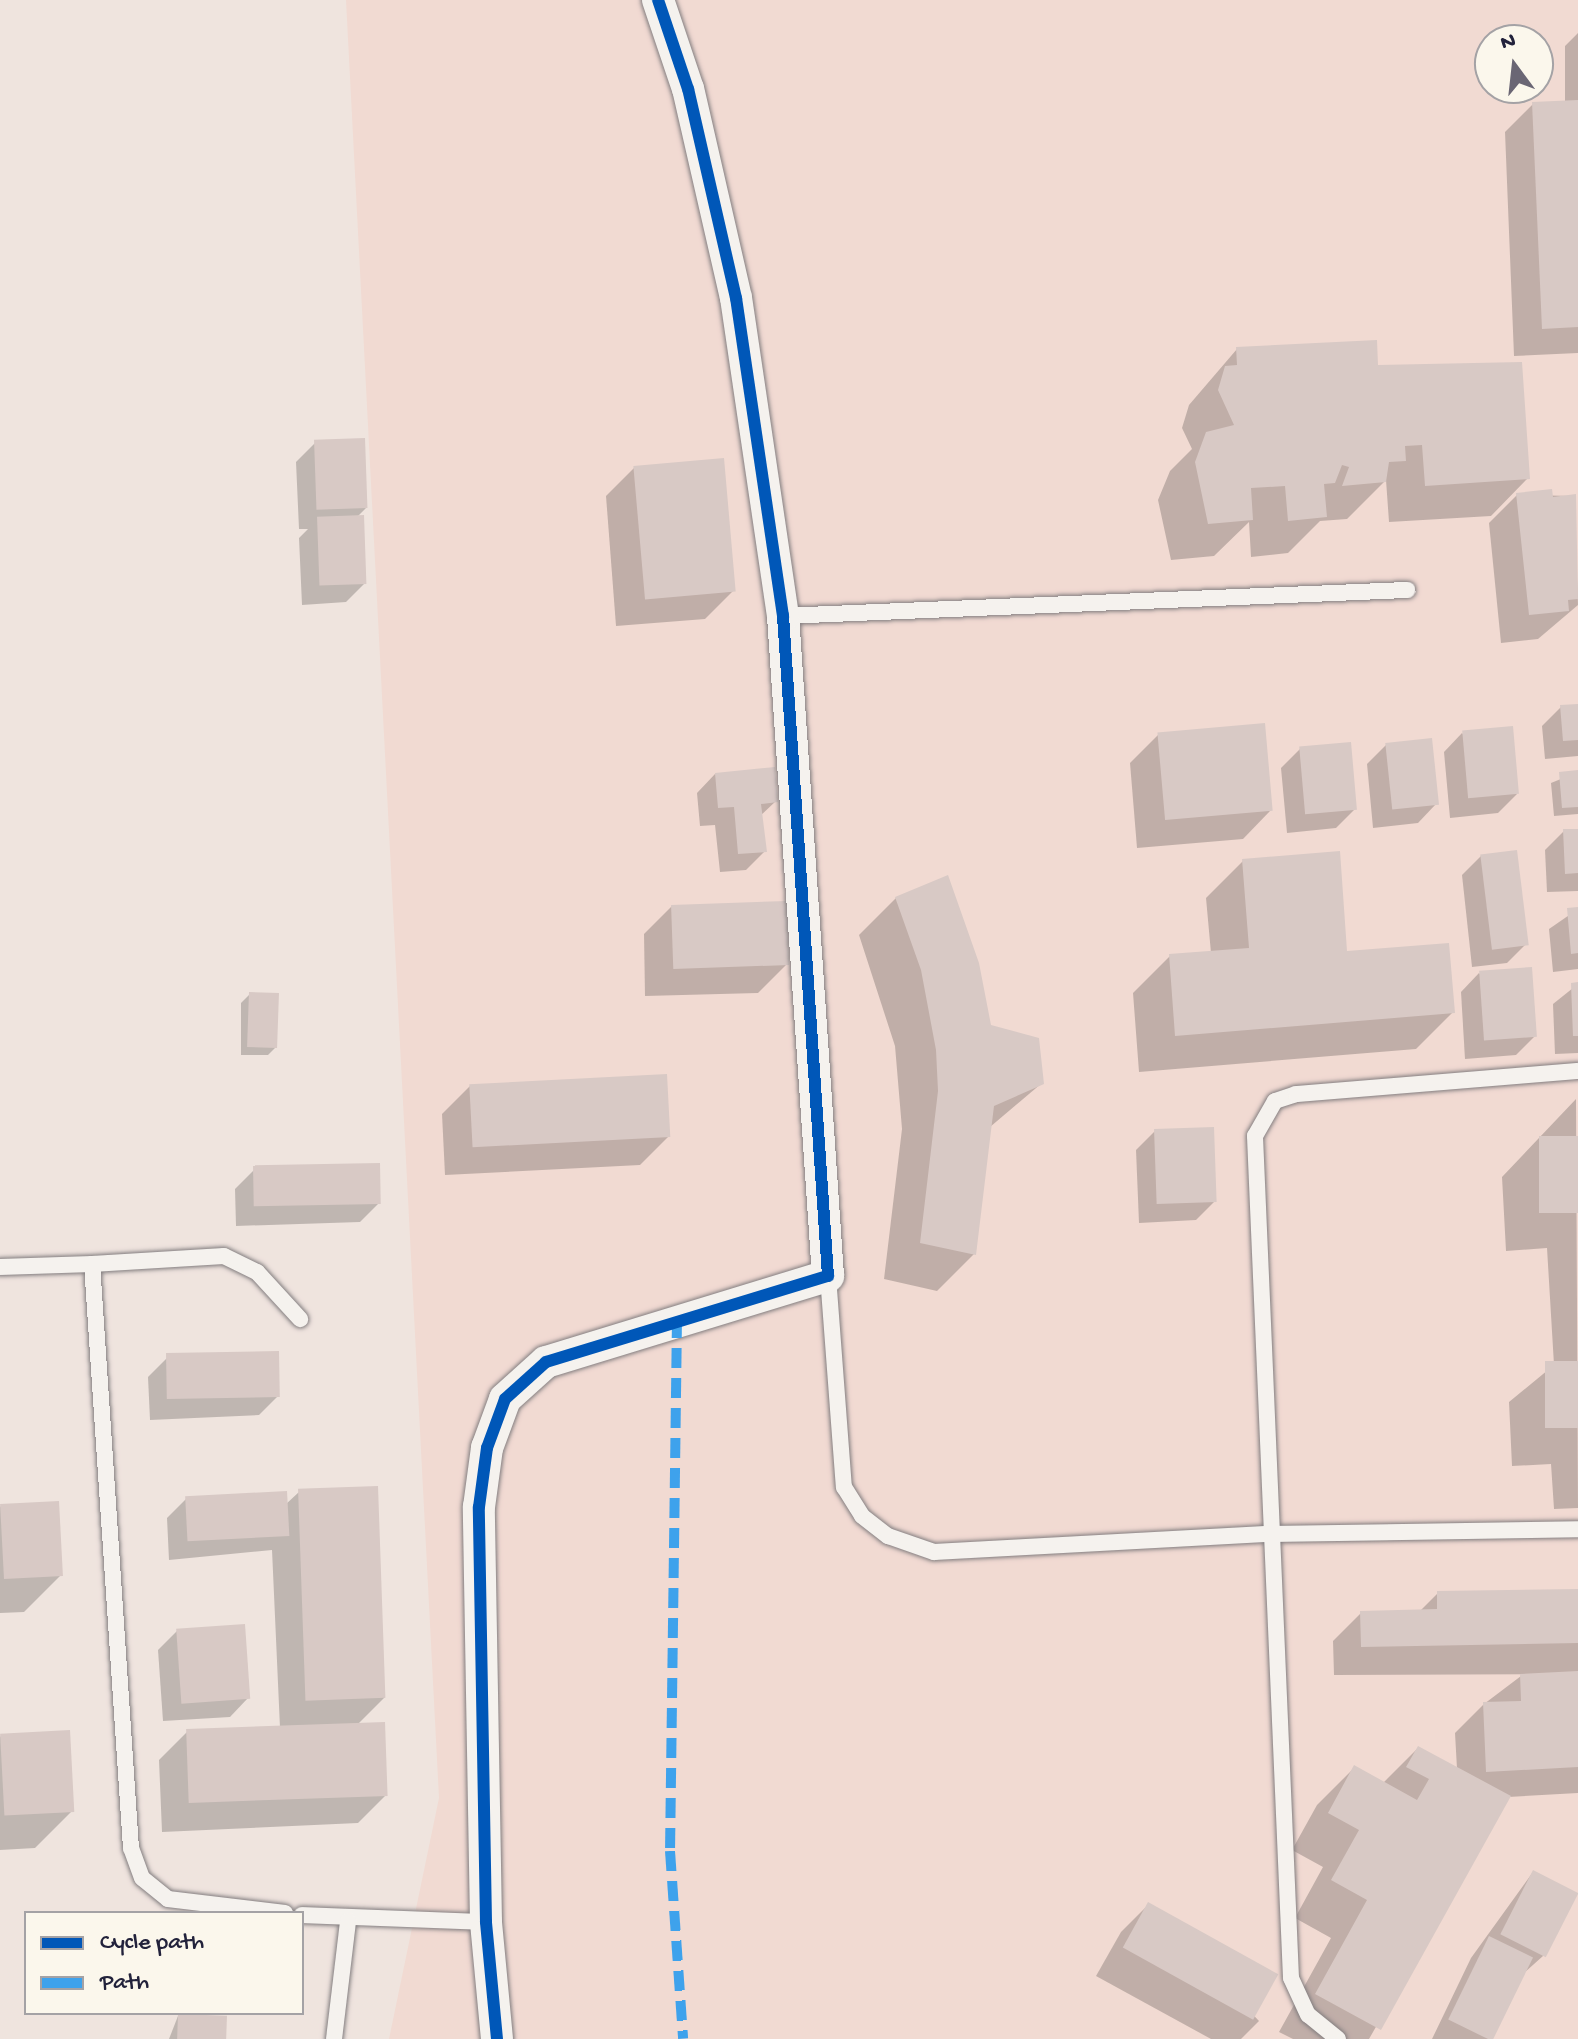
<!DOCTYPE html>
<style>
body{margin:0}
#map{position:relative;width:1578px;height:2039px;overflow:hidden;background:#efe4de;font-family:"Gochi Hand",sans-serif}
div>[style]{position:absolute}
.built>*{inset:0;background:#f1dad2}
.shadow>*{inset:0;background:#0003}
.building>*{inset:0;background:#d8c9c5;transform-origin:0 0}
.roads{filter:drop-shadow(0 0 2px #837e80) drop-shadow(0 0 2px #837e80)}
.lane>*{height:16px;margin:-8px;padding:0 8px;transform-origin:8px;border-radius:8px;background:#f5f2ee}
.street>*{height:32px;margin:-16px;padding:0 16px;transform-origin:16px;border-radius:16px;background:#f5f2ee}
.quiet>*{height:10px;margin-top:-5px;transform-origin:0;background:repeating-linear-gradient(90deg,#3ea2ec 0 20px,transparent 0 30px)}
.cycleway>*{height:12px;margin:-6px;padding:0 6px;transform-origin:6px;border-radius:6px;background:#0057b8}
span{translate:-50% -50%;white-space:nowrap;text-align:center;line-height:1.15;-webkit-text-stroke:8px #fbf7ec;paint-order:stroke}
.legend{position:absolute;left:24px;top:1911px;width:280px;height:104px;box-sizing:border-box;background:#fbf7ec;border:2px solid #a4a2a5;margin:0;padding:10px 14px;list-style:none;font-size:24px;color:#22223b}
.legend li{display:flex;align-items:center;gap:16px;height:40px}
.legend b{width:40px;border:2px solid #a4a2a5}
.north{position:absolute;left:1474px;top:24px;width:80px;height:80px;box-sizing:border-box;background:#fbf7ec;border:2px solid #a4a2a5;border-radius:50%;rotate:345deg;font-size:22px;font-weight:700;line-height:32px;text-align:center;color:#22223b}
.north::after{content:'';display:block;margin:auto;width:28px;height:36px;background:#6a6674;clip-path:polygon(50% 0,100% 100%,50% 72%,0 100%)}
</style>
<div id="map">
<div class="built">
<div style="clip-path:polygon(evenodd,346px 0,1578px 0,1578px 2039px,389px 2039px,439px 1798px,346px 0,1490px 40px,1538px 40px,1538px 88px,1490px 88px,1490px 40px)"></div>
</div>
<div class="shadow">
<div style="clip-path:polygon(1578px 33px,1578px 353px,1514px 356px,1505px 132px,1533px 104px,1565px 102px,1565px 46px)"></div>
<div style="clip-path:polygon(1237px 349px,1528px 478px,1491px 516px,1389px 522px,1386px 480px,1347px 519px,1320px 521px,1288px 553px,1251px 557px,1249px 522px,1214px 556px,1171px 560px,1158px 500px,1170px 471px,1192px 449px,1182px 428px,1189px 405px)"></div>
<div style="clip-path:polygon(315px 443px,366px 508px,357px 517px,365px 583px,346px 602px,302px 605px,299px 538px,308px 529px,299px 529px,296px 462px)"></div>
<div style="clip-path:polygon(634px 468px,734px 590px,705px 619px,616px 626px,606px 496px)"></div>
<div style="clip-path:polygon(1517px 495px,1574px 496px,1578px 605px,1538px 639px,1501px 643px,1489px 523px)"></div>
<div style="clip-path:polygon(1578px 706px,1578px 756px,1545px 759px,1542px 726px,1561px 707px)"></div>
<div style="clip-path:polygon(1462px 733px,1517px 794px,1498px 813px,1450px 818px,1444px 752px)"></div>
<div style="clip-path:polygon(1158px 735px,1271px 810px,1243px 839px,1137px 848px,1130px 763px)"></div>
<div style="clip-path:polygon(1386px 745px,1436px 804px,1418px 823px,1373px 828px,1367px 764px)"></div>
<div style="clip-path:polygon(1300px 749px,1355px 809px,1336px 828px,1287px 833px,1281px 768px)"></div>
<div style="clip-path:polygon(1578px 772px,1578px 814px,1554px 816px,1551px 783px)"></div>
<div style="clip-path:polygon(715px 774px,776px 801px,760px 816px,765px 851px,746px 870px,720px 872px,715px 825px,700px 826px,697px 793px)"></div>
<div style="clip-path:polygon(1564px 831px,1578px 831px,1578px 891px,1547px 892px,1545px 850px)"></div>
<div style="clip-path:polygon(1481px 856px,1526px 944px,1507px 963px,1472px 967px,1462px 875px)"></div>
<div style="clip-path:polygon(1243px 861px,1346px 953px,1453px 1012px,1416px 1049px,1139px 1072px,1133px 993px,1170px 956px,1211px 953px,1206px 898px)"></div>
<div style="clip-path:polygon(896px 898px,989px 1027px,1042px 1083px,990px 1127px,974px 1254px,937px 1291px,884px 1279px,902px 1129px,895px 1046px,859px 935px)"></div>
<div style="clip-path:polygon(672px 906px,787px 964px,758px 993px,645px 996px,644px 934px)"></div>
<div style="clip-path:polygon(1578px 909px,1578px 969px,1553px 972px,1549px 929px)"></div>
<div style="clip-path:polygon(1479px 973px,1535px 1036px,1516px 1055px,1465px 1059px,1461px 992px)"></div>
<div style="clip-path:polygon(1578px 984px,1578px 1053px,1555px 1054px,1553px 1004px)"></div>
<div style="clip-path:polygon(250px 994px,277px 1046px,268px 1055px,241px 1055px,241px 1003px)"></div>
<div style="clip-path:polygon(470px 1086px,668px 1137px,640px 1165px,445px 1175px,442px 1114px)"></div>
<div style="clip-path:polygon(1576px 1099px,1578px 1508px,1554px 1509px,1551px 1464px,1512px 1466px,1509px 1402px,1554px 1365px,1547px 1248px,1506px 1251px,1502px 1177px)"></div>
<div style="clip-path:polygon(1155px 1131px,1215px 1201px,1196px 1220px,1139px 1223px,1136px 1150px)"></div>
<div style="clip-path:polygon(254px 1170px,379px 1203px,360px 1222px,236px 1226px,235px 1189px)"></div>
<div style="clip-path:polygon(167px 1358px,278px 1396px,259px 1415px,150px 1420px,148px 1377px)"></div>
<div style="clip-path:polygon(299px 1492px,385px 1697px,357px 1725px,386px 1795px,358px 1823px,162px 1832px,159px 1760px,187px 1732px,280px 1728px,272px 1550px,169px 1560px,167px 1518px,186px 1499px,285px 1505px)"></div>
<div style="clip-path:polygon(0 1506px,61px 1575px,24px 1612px,0 1613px)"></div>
<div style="clip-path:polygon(1578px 1591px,1578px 1793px,1508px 1797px,1369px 2039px,1293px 2039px,1279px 2032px,1331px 1938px,1295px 1918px,1323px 1867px,1292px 1850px,1317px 1805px,1354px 1768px,1383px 1783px,1418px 1748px,1457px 1769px,1455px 1733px,1484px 1704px,1521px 1676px,1573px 1674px,1334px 1675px,1333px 1641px,1361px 1613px,1420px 1611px,1438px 1593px)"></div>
<div style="clip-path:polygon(177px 1631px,248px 1698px,230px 1717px,163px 1721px,158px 1650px)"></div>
<div style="clip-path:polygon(0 1736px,72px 1811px,35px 1848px,0 1850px)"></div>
<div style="clip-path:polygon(1533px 1872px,1543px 1956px,1523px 1974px,1492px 2039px,1432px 2039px,1471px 1958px)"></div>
<div style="clip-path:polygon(1149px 1904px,1259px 2021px,1241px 2039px,1211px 2039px,1096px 1976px,1121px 1932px)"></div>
<div style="clip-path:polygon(178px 2016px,223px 2039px,169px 2039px)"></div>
</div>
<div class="building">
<div style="clip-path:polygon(1578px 100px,1578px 327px,1542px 329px,1532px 102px)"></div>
<div style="clip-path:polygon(1377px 340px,1378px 365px,1522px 362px,1530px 479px,1425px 486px,1422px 445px,1405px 446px,1406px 461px,1389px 462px,1386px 482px,1342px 486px,1349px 467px,1342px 465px,1335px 483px,1324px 484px,1327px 517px,1288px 521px,1285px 486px,1251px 488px,1253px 520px,1208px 524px,1195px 462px,1206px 432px,1234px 425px,1218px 390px,1225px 366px,1237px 365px,1236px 347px)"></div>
<div style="left:365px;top:438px;width:70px;height:51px;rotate:88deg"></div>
<div style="left:724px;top:458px;width:134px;height:91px;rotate:85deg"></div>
<div style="clip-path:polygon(1552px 489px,1553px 497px,1576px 494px,1578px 599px,1568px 600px,1569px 611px,1529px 615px,1516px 493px)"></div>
<div style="left:364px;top:515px;width:69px;height:47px;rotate:88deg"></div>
<div style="clip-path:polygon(1578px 704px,1578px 740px,1563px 741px,1560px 705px)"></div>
<div style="left:1265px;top:723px;width:88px;height:108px;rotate:85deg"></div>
<div style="left:1513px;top:726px;width:68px;height:51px;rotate:85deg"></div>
<div style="left:1432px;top:738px;width:67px;height:47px;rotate:84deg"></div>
<div style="left:1351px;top:742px;width:68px;height:52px;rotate:85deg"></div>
<div style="clip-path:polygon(775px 767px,778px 802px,761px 804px,767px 852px,738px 854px,734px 807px,718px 808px,715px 773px)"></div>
<div style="clip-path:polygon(1578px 770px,1578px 807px,1562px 808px,1559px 772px)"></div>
<div style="clip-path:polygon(1563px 829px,1578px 829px,1578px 873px,1565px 874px)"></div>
<div style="left:1517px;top:850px;width:96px;height:37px;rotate:83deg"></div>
<div style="clip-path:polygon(1340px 851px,1347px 951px,1449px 943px,1455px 1013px,1175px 1036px,1169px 954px,1249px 948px,1242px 859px)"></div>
<div style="clip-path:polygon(948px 875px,979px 963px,991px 1025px,1039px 1038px,1044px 1084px,994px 1106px,976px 1255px,920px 1243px,938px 1091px,936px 1050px,921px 970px,895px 897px)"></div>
<div style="left:787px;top:901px;width:64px;height:116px;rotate:88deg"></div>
<div style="clip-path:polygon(1578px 907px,1578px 953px,1571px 954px,1567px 908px)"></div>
<div style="left:1532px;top:967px;width:70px;height:53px;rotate:86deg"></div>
<div style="clip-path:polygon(1578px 982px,1578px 1036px,1573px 1036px,1571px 983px)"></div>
<div style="left:249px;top:992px;width:30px;height:55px;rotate:2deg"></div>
<div style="left:667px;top:1074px;width:63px;height:198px;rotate:87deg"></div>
<div style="left:1214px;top:1127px;width:75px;height:60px;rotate:88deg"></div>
<div style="left:1578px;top:1136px;width:77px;height:39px;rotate:90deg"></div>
<div style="left:380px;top:1163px;width:41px;height:127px;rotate:89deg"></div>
<div style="left:279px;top:1351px;width:46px;height:113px;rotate:89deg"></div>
<div style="left:1578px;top:1361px;width:67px;height:33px;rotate:90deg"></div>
<div style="left:378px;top:1486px;width:212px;height:80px;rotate:88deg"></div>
<div style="left:287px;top:1491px;width:45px;height:102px;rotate:87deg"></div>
<div style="left:59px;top:1501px;width:75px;height:59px;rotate:87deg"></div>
<div style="clip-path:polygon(1578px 1589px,1578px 1643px,1361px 1647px,1360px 1611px,1437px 1609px,1437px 1591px)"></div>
<div style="left:245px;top:1624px;width:75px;height:69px;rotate:86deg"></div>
<div style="clip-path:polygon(1578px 1671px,1578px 1767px,1486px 1772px,1483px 1702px,1521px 1701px,1520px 1674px)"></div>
<div style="left:385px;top:1722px;width:74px;height:199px;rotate:88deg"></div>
<div style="left:70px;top:1730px;width:82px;height:70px;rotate:87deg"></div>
<div style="clip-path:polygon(1418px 1746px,1511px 1796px,1381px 2030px,1315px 1994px,1367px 1900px,1331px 1880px,1359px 1830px,1328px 1813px,1354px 1765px,1417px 1800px,1429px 1779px,1406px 1767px)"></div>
<div style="left:1533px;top:1870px;width:51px;height:72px;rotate:27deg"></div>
<div style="left:1148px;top:1902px;width:149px;height:52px;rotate:29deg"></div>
<div style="left:1489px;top:1936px;width:49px;height:93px;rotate:26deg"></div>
<div style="left:178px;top:2014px;width:49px;height:25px;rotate:2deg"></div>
</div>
<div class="roads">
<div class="lane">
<div style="left:783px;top:616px;width:625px;rotate:-2.39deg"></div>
<div style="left:0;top:1267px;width:92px;rotate:-1.9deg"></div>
<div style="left:828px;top:1276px;width:212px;rotate:85.7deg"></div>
<div style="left:844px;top:1487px;width:34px;rotate:58deg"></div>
<div style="left:862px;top:1516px;width:33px;rotate:38deg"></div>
<div style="left:888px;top:1536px;width:49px;rotate:19.2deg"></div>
<div style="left:934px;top:1552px;width:336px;rotate:-3.1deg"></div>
<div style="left:1270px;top:1534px;width:308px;rotate:-0.9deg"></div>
<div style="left:285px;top:1913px;width:118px;rotate:-173.2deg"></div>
<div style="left:168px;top:1899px;width:33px;rotate:-141deg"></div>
<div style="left:142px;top:1878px;width:32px;rotate:-110deg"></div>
<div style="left:131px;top:1848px;width:585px;rotate:-93.82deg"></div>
<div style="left:92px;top:1264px;width:132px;rotate:-3.5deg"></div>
<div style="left:224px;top:1256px;width:37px;rotate:26deg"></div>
<div style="left:257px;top:1272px;width:64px;rotate:47.5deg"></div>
<div style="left:302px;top:1915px;width:184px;rotate:2.2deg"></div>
<div style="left:334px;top:2039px;width:119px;rotate:-83.2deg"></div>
<div style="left:1338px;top:2039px;width:38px;rotate:-141deg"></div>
<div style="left:1308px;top:2015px;width:41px;rotate:-114.7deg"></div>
<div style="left:1291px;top:1978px;width:843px;rotate:-92.45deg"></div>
<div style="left:1255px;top:1136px;width:40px;rotate:-60.3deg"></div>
<div style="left:1275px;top:1101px;width:22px;rotate:-18deg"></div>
<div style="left:1296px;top:1094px;width:283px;rotate:-4.7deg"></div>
</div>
<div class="street">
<div style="left:497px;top:2039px;width:118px;rotate:-95.4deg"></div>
<div style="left:486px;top:1922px;width:415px;rotate:-91deg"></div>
<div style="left:479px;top:1507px;width:60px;rotate:-82.3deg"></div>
<div style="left:487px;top:1448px;width:52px;rotate:-69.8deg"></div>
<div style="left:505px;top:1399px;width:55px;rotate:-42.1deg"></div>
<div style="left:546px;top:1362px;width:295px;rotate:-17deg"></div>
<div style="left:828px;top:1276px;width:662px;rotate:-93.9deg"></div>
<div style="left:783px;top:616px;width:321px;rotate:-98.4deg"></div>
<div style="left:736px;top:298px;width:214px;rotate:-102.9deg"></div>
<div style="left:688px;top:89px;width:94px;rotate:-108.6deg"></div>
</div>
</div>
<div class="quiet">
<div style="left:677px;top:1318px;width:533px;rotate:90.75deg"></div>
<div style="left:670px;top:1851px;width:188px;rotate:86deg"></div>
</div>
<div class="cycleway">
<div style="left:497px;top:2039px;width:118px;rotate:-95.4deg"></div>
<div style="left:486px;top:1922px;width:415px;rotate:-91deg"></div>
<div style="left:479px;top:1507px;width:60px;rotate:-82.3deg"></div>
<div style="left:487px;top:1448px;width:52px;rotate:-69.8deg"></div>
<div style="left:505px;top:1399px;width:55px;rotate:-42.1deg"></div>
<div style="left:546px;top:1362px;width:295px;rotate:-17deg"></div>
<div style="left:828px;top:1276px;width:662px;rotate:-93.9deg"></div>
<div style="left:783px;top:616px;width:321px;rotate:-98.4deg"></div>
<div style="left:736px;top:298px;width:214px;rotate:-102.9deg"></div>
<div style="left:688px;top:89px;width:94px;rotate:-108.6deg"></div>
</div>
<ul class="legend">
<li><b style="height:10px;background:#0057b8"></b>Cycle path</li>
<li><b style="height:10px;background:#3ea2ec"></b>Path</li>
</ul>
<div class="north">N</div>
</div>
